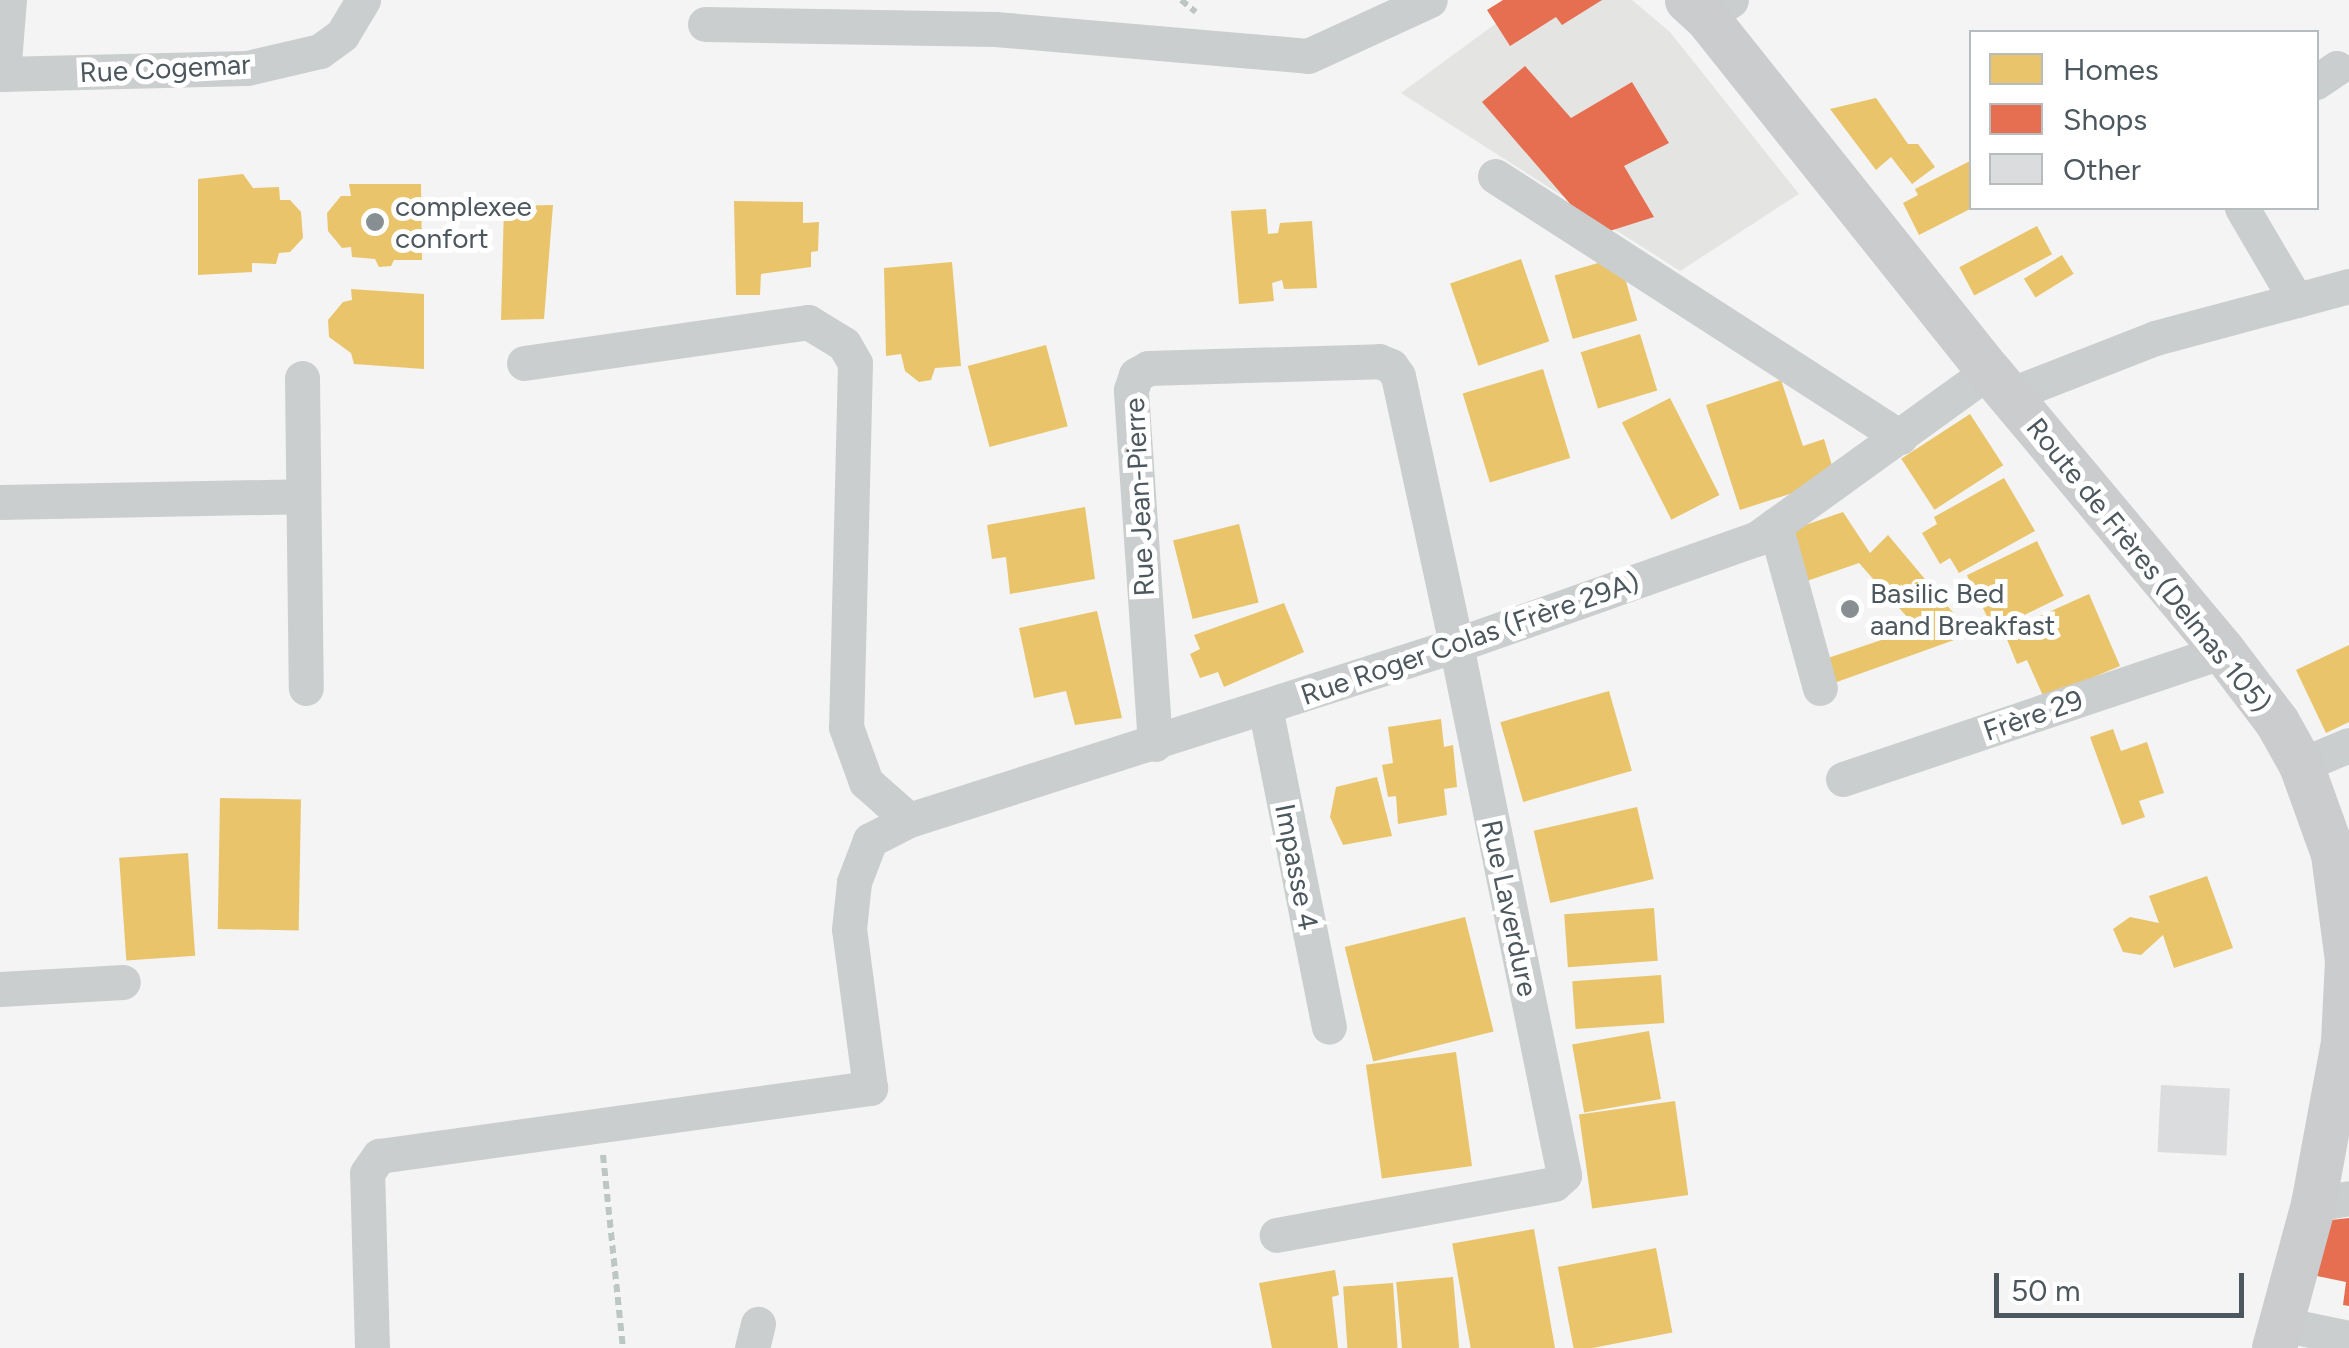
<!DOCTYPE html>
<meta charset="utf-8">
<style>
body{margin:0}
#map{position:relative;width:2349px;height:1348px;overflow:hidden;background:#f4f4f4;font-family:Figtree,sans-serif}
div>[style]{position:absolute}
.commercial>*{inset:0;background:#e4e4e2}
.homes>*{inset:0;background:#e9c46a;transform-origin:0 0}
.shops>*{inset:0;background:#e76f51}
.building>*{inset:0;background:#dbdcdd;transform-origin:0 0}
.path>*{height:6px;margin-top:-3px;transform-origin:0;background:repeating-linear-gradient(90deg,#bcc6c2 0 8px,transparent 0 13px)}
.minor>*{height:35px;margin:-17.5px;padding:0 17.5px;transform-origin:17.5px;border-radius:17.5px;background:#cbcecf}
.major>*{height:45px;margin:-22.5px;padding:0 22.5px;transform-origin:22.5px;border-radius:22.5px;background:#caccce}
.dots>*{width:28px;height:28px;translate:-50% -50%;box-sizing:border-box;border:5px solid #fff;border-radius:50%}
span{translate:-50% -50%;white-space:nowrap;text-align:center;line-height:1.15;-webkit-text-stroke:10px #fff;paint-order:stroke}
.street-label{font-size:28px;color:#4c585e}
.poi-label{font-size:28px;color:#4c585e}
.left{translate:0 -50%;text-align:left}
.legend{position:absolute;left:1969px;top:30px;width:350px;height:180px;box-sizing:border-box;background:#fff;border:2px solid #b7bcbf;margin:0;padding:12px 18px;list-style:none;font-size:30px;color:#4c585e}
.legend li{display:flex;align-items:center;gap:20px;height:50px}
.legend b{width:50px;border:2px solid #b7bcbf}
.scale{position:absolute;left:1994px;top:1273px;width:250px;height:45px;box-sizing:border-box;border:5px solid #4c585e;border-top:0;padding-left:12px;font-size:30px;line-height:35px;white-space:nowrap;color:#4c585e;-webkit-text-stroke:8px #fff;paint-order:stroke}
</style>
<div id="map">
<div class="commercial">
<div style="clip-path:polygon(1528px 0,1632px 0,1670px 32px,1799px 194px,1680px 271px,1401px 93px)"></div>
</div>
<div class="homes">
<div style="clip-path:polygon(1876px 98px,1908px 144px,1918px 144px,1935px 167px,1912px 184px,1891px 157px,1876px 170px,1830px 109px)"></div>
<div style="clip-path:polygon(1972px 160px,1972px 208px,1919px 235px,1903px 203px,1918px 195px,1915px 189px)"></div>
<div style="clip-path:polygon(243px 174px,253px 188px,279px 187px,280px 200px,290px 200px,301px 212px,303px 238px,290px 252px,279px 253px,276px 264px,252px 263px,252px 272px,198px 275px,198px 179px)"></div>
<div style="clip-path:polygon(349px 184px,421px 184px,422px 260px,394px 260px,391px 266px,379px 267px,375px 259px,352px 257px,351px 247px,342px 248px,328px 231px,327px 213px,341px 196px,351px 196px)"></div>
<div style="clip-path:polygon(734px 201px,803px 202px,803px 223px,819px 222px,818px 251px,811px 252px,811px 267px,761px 274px,760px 295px,736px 295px)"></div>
<div style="clip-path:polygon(553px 205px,544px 319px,501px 320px,504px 206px)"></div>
<div style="clip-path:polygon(1266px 209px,1268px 234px,1278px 233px,1280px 223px,1312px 221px,1317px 288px,1284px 289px,1282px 280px,1272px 283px,1274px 301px,1239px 304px,1231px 211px)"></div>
<div style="left:2037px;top:226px;width:32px;height:88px;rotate:62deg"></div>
<div style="left:2062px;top:255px;width:22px;height:45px;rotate:58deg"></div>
<div style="left:1619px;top:257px;width:66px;height:67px;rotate:74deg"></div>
<div style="left:1521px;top:259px;width:87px;height:75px;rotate:71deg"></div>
<div style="clip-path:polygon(952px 262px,961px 366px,935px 368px,931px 380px,919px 382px,905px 371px,901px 354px,886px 356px,884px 268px)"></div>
<div style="clip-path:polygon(351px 289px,424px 294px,424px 369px,354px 364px,351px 353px,329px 337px,328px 320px,343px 302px,352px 300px)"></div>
<div style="left:1640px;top:334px;width:59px;height:62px;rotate:73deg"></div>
<div style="left:1046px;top:345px;width:84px;height:81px;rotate:75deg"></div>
<div style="left:1543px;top:369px;width:93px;height:84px;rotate:73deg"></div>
<div style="clip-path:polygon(1781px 380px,1803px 446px,1824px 439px,1836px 479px,1740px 510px,1706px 405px)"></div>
<div style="left:1670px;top:398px;width:109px;height:54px;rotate:63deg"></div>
<div style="left:1970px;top:414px;width:61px;height:82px;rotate:57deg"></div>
<div style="clip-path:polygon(2004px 478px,2035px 531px,1959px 573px,1950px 558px,1940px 564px,1922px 533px,1937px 524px,1934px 517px)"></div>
<div style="clip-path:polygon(1085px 507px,1095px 579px,1010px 594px,1006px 557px,992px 559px,987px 525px)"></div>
<div style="clip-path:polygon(1843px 512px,1870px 553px,1888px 535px,1971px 634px,1820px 688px,1819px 661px,1917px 628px,1859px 563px,1804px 582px,1794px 529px)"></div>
<div style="left:1239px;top:524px;width:81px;height:68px;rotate:76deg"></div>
<div style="left:2037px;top:541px;width:61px;height:78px;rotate:64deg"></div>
<div style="clip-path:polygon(2089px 594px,2120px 666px,2044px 698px,2027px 660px,2017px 664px,2004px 632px)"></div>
<div style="clip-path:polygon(1284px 603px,1304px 652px,1224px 687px,1218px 672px,1200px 678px,1190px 654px,1200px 649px,1194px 635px)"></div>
<div style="clip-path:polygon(1097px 611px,1122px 718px,1075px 725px,1066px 691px,1034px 698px,1019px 628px)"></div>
<div style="clip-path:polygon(2349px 645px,2349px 722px,2326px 733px,2296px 670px)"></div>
<div style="left:1609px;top:691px;width:83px;height:113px;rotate:74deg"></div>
<div style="clip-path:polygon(1441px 719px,1444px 747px,1453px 745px,1457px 787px,1444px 789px,1447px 815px,1398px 824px,1396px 796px,1388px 797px,1382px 765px,1393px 763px,1388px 727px)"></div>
<div style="clip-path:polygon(2113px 729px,2121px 751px,2147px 742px,2164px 793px,2139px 801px,2145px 817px,2122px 825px,2090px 737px)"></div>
<div style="clip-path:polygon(1377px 777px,1392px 836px,1343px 845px,1330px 817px,1336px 787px)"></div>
<div style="left:220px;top:798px;width:81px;height:131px;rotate:1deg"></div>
<div style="left:1637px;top:807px;width:74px;height:106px;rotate:77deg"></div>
<div style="left:188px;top:853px;width:103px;height:69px;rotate:86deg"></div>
<div style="clip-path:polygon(2207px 876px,2233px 948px,2174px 968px,2163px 935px,2141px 955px,2123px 952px,2113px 929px,2130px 917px,2159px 923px,2149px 896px)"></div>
<div style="left:1654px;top:908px;width:53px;height:90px;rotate:86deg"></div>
<div style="left:1465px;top:917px;width:118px;height:124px;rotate:76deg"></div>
<div style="left:1661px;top:975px;width:48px;height:89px;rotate:86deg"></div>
<div style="left:1649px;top:1031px;width:69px;height:78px;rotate:80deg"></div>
<div style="left:1456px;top:1052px;width:115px;height:91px;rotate:82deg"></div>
<div style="left:1675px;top:1101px;width:95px;height:97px;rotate:82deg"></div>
<div style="left:1534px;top:1229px;width:121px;height:83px;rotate:80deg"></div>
<div style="left:1656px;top:1248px;width:86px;height:100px;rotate:79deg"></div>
<div style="clip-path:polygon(1335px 1270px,1339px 1295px,1332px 1297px,1338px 1348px,1272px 1348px,1259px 1283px)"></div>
<div style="left:1453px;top:1277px;width:71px;height:57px;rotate:85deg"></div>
<div style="left:1393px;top:1283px;width:65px;height:50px;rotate:86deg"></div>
</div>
<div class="shops">
<div style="clip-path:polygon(1503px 0,1602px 0,1562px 25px,1556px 17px,1510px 46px,1487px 10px)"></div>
<div style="clip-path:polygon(1525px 66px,1571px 118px,1632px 82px,1669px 143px,1624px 166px,1654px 217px,1597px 235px,1482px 102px)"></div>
<div style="clip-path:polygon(2349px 1218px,2349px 1306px,2343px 1305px,2346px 1282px,2317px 1276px,2331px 1220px)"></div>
</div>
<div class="building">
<div style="left:2161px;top:1085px;width:69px;height:67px;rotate:3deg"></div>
</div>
<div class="path">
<div style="left:1181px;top:0;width:19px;rotate:39deg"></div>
<div style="left:603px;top:1155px;width:194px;rotate:84.1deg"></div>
</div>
<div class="minor">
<div style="left:1706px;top:17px;width:30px;rotate:-34deg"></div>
<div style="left:705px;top:24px;width:290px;rotate:1deg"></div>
<div style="left:995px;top:29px;width:314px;rotate:4.9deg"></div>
<div style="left:1308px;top:56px;width:134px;rotate:-24.7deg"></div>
<div style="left:0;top:74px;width:247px;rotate:-1.4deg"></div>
<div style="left:247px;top:68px;width:75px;rotate:-13.1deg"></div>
<div style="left:320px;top:51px;width:27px;rotate:-36deg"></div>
<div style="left:342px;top:35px;width:41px;rotate:-59deg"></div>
<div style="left:3px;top:74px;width:74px;rotate:-85.4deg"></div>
<div style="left:2316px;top:82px;width:25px;rotate:-34deg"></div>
<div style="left:1495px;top:176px;width:482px;rotate:32.8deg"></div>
<div style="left:2242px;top:208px;width:107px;rotate:59.6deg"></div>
<div style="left:524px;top:363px;width:287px;rotate:-8.2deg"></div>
<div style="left:808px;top:322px;width:42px;rotate:31.4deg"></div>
<div style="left:844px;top:344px;width:22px;rotate:60deg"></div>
<div style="left:855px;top:363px;width:364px;rotate:91.4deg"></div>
<div style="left:846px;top:727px;width:59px;rotate:70deg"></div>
<div style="left:866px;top:782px;width:57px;rotate:41.5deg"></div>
<div style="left:302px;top:378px;width:310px;rotate:89.3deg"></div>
<div style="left:2009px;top:395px;width:157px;rotate:-21.3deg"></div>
<div style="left:2155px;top:338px;width:201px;rotate:-15deg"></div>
<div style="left:0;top:502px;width:301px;rotate:-1.1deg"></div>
<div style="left:1775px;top:525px;width:169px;rotate:74.6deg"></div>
<div style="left:1265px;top:707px;width:326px;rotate:78.7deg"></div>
<div style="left:1155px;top:744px;width:355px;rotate:-93.9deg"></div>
<div style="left:1131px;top:390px;width:16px;rotate:-72deg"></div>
<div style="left:1136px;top:375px;width:14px;rotate:-30deg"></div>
<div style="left:1148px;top:368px;width:231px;rotate:-1.7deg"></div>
<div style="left:1379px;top:361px;width:13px;rotate:23deg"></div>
<div style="left:1391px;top:366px;width:12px;rotate:55deg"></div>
<div style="left:1398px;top:376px;width:275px;rotate:77.8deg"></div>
<div style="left:1456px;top:645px;width:541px;rotate:78.48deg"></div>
<div style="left:1564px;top:1175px;width:13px;rotate:138deg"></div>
<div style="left:1554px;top:1184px;width:282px;rotate:169.6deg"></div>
<div style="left:2301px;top:765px;width:52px;rotate:-22.6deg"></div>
<div style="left:1843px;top:779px;width:401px;rotate:-18.6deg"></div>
<div style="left:0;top:989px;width:123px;rotate:-3.3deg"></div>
<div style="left:2313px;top:1204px;width:36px;rotate:-9deg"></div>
<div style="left:2281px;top:1324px;width:69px;rotate:11.6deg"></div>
<div style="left:372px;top:1348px;width:175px;rotate:-91.6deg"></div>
<div style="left:367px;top:1173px;width:21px;rotate:-55deg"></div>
<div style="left:379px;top:1156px;width:496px;rotate:-7.9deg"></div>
<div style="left:870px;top:1088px;width:160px;rotate:-97.5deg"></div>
<div style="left:849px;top:929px;width:47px;rotate:-83.9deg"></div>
<div style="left:854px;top:882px;width:45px;rotate:-69.1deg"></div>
<div style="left:870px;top:840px;width:44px;rotate:-27.1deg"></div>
<div style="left:909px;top:820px;width:574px;rotate:-17.74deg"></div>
<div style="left:1456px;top:645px;width:318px;rotate:-19.5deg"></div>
<div style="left:1756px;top:539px;width:287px;rotate:-35.8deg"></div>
<div style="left:752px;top:1348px;width:25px;rotate:-76deg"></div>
</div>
<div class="major">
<div style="left:1687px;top:0;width:25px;rotate:42deg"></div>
<div style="left:1706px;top:17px;width:453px;rotate:51.4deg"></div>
<div style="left:1989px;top:371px;width:365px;rotate:50.1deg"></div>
<div style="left:2223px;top:651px;width:89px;rotate:52.7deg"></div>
<div style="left:2277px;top:722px;width:49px;rotate:60.8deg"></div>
<div style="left:2301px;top:765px;width:95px;rotate:70.2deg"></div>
<div style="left:2333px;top:854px;width:107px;rotate:82.5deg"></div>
<div style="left:2347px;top:960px;width:82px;rotate:92.8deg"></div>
<div style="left:2343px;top:1042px;width:165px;rotate:100.5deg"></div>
<div style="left:2313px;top:1204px;width:149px;rotate:105.2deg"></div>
</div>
<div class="dots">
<div style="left:375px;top:222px;background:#878f92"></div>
<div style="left:1850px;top:609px;background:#878f92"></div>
</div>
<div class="street-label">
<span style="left:165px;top:68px;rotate:-3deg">Rue Cogemar</span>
<span style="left:1139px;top:497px;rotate:-93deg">Rue Jean-Pierre</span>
<span style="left:2149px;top:565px;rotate:51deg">Route de Frères (Delmas 105)</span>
<span style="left:1470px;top:638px;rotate:-19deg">Rue Roger Colas (Frère 29A)</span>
<span style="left:2033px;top:715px;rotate:-19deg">Frère 29</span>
<span style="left:1297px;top:867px;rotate:79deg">Impasse 4</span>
<span style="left:1510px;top:908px;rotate:78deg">Rue Laverdure</span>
</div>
<div class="poi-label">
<span class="left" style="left:395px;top:222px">complexee<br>confort</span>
<span class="left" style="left:1870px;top:609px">Basilic Bed<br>aand Breakfast</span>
</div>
<ul class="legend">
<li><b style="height:28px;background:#e9c46a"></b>Homes</li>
<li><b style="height:28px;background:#e76f51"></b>Shops</li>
<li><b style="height:28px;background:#dbdcdd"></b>Other</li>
</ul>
<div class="scale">50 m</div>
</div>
